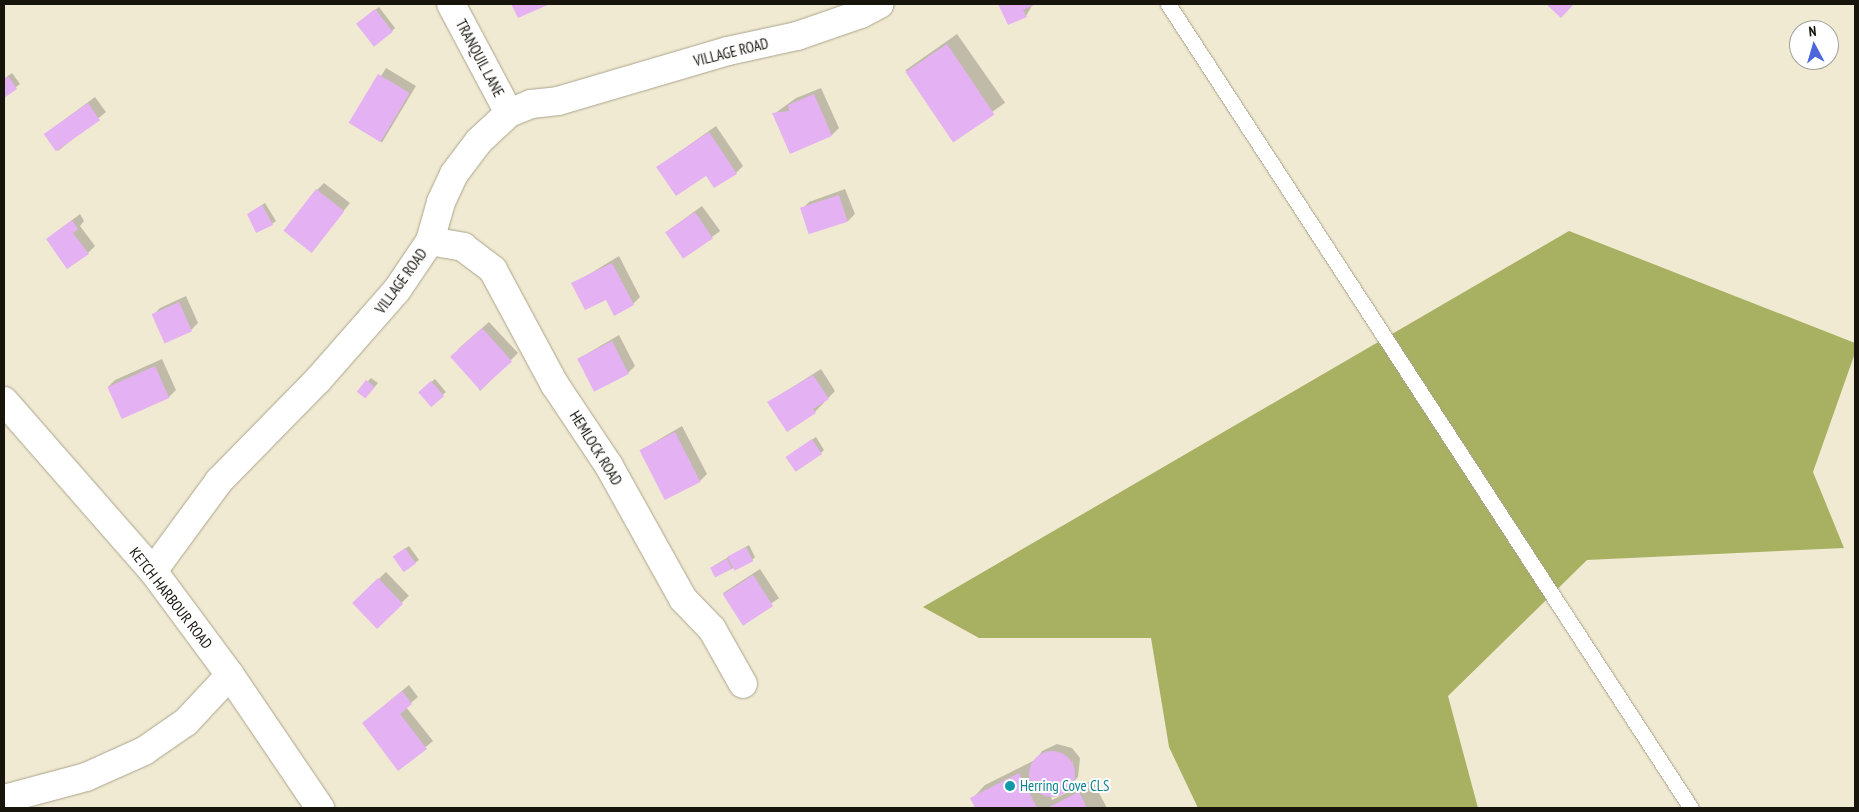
<!DOCTYPE html>
<style>
body{margin:0}
#map{position:relative;width:1859px;height:812px;overflow:hidden;background:#f1ead2;font-family:"PT Sans Narrow",sans-serif}
div>[style]{position:absolute}
.forest>*{inset:0;background:#a8b062}
.shadow>*{inset:0;background:#0003;transform-origin:0 0}
.building>*{inset:0;background:#e4b2f3;transform-origin:0 0}
.round{border-radius:50%}
.roads{filter:drop-shadow(0 0 1px #aaa48d) drop-shadow(0 0 1px #aaa48d)}
.lane>*{height:15px;margin:-7.5px;padding:0 7.5px;transform-origin:7.5px;border-radius:7.5px;background:#fff}
.street>*{height:28px;margin:-14px;padding:0 14px;transform-origin:14px;border-radius:14px;background:#fff}
.secondary>*{height:28px;margin:-14px;padding:0 14px;transform-origin:14px;border-radius:14px;background:#fff}
.dots>*{width:14px;height:14px;translate:-50% -50%;box-sizing:border-box;border:2px solid #fff;border-radius:50%}
span{translate:-50% -50%;white-space:nowrap;text-align:center;line-height:1.15;-webkit-text-stroke:4px #fff;paint-order:stroke}
.street-label{font-size:15px;color:#17140c}
.culture-label{font-size:15px;color:#0d838f}
.left{translate:0 -50%;text-align:left}
.frame{position:absolute;inset:0;border:5px solid #17140c;pointer-events:none}
.north{position:absolute;left:1789px;top:20px;width:50px;height:50px;box-sizing:border-box;background:#fff;border:1px solid #a2a19e;border-radius:50%;rotate:354deg;font-size:14px;font-weight:700;line-height:20px;text-align:center;color:#17140c}
.north::after{content:'';display:block;margin:auto;width:18px;height:22px;background:#4b67db;clip-path:polygon(50% 0,100% 100%,50% 72%,0 100%)}
</style>
<div id="map">
<div class="forest">
<div style="clip-path:polygon(1569px 231px,1855px 343px,1855px 353px,1813px 472px,1844px 548px,1587px 560px,1448px 696px,1478px 808px,1198px 808px,1169px 747px,1151px 638px,979px 638px,923px 607px)"></div>
</div>
<div class="shadow">
<div style="clip-path:polygon(1000px 4px,1033px 4px,1026px 16px,1008px 24px)"></div>
<div style="clip-path:polygon(379px 7px,395px 28px,392px 31px,361px 21px)"></div>
<div style="left:957px;top:34px;width:84px;height:63px;rotate:55deg"></div>
<div style="left:386px;top:68px;width:35px;height:66px;rotate:31deg"></div>
<div style="clip-path:polygon(12px 73px,20px 84px,4px 96px,4px 79px)"></div>
<div style="clip-path:polygon(821px 88px,839px 128px,832px 135px,774px 114px,796px 98px)"></div>
<div style="clip-path:polygon(95px 97px,106px 112px,58px 151px,53px 128px)"></div>
<div style="clip-path:polygon(716px 126px,743px 166px,736px 173px,706px 174px,658px 167px)"></div>
<div style="clip-path:polygon(324px 183px,350px 203px,311px 251px,317px 190px)"></div>
<div style="clip-path:polygon(845px 189px,855px 214px,848px 221px,802px 209px,809px 202px)"></div>
<div style="clip-path:polygon(265px 203px,276px 221px,272px 224px,248px 214px)"></div>
<div style="left:702px;top:206px;width:31px;height:44px;rotate:54deg"></div>
<div style="clip-path:polygon(80px 214px,84px 221px,80px 226px,95px 246px,88px 253px,47px 239px)"></div>
<div style="clip-path:polygon(619px 256px,640px 297px,633px 304px,606px 298px,573px 284px)"></div>
<div style="clip-path:polygon(186px 296px,198px 323px,191px 330px,153px 315px,160px 308px)"></div>
<div style="clip-path:polygon(489px 322px,518px 353px,480px 391px,458px 349px)"></div>
<div style="clip-path:polygon(619px 335px,635px 366px,628px 373px,578px 359px)"></div>
<div style="clip-path:polygon(162px 359px,176px 390px,169px 397px,108px 387px,115px 380px)"></div>
<div style="clip-path:polygon(821px 369px,835px 391px,815px 412px,769px 402px)"></div>
<div style="clip-path:polygon(371px 378px,378px 383px,369px 394px,359px 391px)"></div>
<div style="left:435px;top:379px;width:17px;height:20px;rotate:50deg"></div>
<div style="clip-path:polygon(682px 426px,707px 474px,700px 481px,641px 450px)"></div>
<div style="clip-path:polygon(816px 437px,824px 450px,821px 453px,791px 454px)"></div>
<div style="clip-path:polygon(749px 545px,755px 557px,752px 560px,716px 576px,712px 568px,715px 565px)"></div>
<div style="clip-path:polygon(409px 546px,419px 560px,404px 571px,397px 554px)"></div>
<div style="left:760px;top:569px;width:35px;height:44px;rotate:57deg"></div>
<div style="left:386px;top:572px;width:33px;height:45px;rotate:46deg"></div>
<div style="clip-path:polygon(409px 685px,418px 697px,406px 707px,433px 741px,399px 769px,363px 723px)"></div>
<div style="clip-path:polygon(1057px 744px,1072px 748px,1080px 758px,1078px 777px,1073px 782px,1073px 759px,1071px 784px,1056px 796px,1050px 794px,1052px 800px,1092px 780px,1107px 808px,977px 808px,972px 799px,985px 785px,1033px 761px,1034px 763px,1042px 751px)"></div>
</div>
<div class="building">
<div style="clip-path:polygon(511px 4px,550px 4px,518px 18px)"></div>
<div style="clip-path:polygon(998px 4px,1036px 4px,1023px 10px,1027px 17px,1008px 25px)"></div>
<div style="clip-path:polygon(1546px 4px,1574px 4px,1561px 18px)"></div>
<div style="left:375px;top:9px;width:29px;height:24px;rotate:52deg"></div>
<div style="left:947px;top:44px;width:85px;height:50px;rotate:56deg"></div>
<div style="left:378px;top:74px;width:37px;height:57px;rotate:31deg"></div>
<div style="clip-path:polygon(8px 76px,17px 89px,4px 98px,4px 79px)"></div>
<div style="clip-path:polygon(814px 94px,832px 136px,790px 154px,772px 113px,789px 111px,788px 105px)"></div>
<div style="left:88px;top:103px;width:21px;height:54px;rotate:55deg"></div>
<div style="clip-path:polygon(709px 132px,737px 174px,714px 188px,706px 176px,676px 196px,656px 167px)"></div>
<div style="left:316px;top:189px;width:36px;height:53px;rotate:38deg"></div>
<div style="left:839px;top:195px;width:28px;height:41px;rotate:72deg"></div>
<div style="clip-path:polygon(262px 205px,273px 225px,256px 233px,247px 214px)"></div>
<div style="left:695px;top:212px;width:32px;height:36px;rotate:56deg"></div>
<div style="clip-path:polygon(72px 220px,78px 229px,73px 233px,89px 254px,67px 269px,46px 239px)"></div>
<div style="clip-path:polygon(612px 263px,634px 305px,614px 316px,606px 300px,585px 310px,571px 283px)"></div>
<div style="left:179px;top:302px;width:32px;height:30px;rotate:66deg"></div>
<div style="left:482px;top:328px;width:45px;height:43px;rotate:48deg"></div>
<div style="left:612px;top:341px;width:37px;height:39px;rotate:63deg"></div>
<div style="left:155px;top:366px;width:35px;height:52px;rotate:66deg"></div>
<div style="clip-path:polygon(813px 375px,829px 399px,813px 409px,816px 413px,787px 432px,767px 402px)"></div>
<div style="left:366px;top:380px;width:11px;height:15px;rotate:38deg"></div>
<div style="left:431px;top:381px;width:20px;height:17px;rotate:49deg"></div>
<div style="left:675px;top:432px;width:56px;height:40px;rotate:63deg"></div>
<div style="left:812px;top:439px;width:18px;height:32px;rotate:56deg"></div>
<div style="left:746px;top:547px;width:16px;height:21px;rotate:63deg"></div>
<div style="left:405px;top:548px;width:19px;height:15px;rotate:55deg"></div>
<div style="left:727px;top:559px;width:11px;height:19px;rotate:63deg"></div>
<div style="left:753px;top:575px;width:37px;height:36px;rotate:57deg"></div>
<div style="left:378px;top:578px;width:36px;height:36px;rotate:46deg"></div>
<div style="clip-path:polygon(402px 691px,412px 704px,400px 714px,427px 749px,398px 771px,362px 723px)"></div>
<div class="round" style="left:1029px;top:751px;width:46px;height:46px"></div>
<div style="clip-path:polygon(1019px 773px,1037px 808px,975px 808px,970px 798px)"></div>
<div style="clip-path:polygon(1079px 792px,1087px 808px,1047px 808px)"></div>
</div>
<div class="roads">
<div class="lane">
<div style="left:1168px;top:4px;width:959px;rotate:56.96deg"></div>
</div>
<div class="street">
<div style="left:451px;top:4px;width:123px;rotate:62deg"></div>
<div style="left:430px;top:241px;width:34px;rotate:10deg"></div>
<div style="left:463px;top:247px;width:38px;rotate:37deg"></div>
<div style="left:493px;top:270px;width:131px;rotate:61.7deg"></div>
<div style="left:555px;top:385px;width:97px;rotate:56.3deg"></div>
<div style="left:609px;top:466px;width:152px;rotate:60.9deg"></div>
<div style="left:683px;top:599px;width:42px;rotate:46deg"></div>
<div style="left:712px;top:629px;width:63px;rotate:60.6deg"></div>
<div style="left:4px;top:799px;width:85px;rotate:-15deg"></div>
<div style="left:86px;top:777px;width:64px;rotate:-24.1deg"></div>
<div style="left:144px;top:751px;width:51px;rotate:-34.6deg"></div>
<div style="left:186px;top:722px;width:64px;rotate:-46.9deg"></div>
</div>
<div class="secondary">
<div style="left:4px;top:401px;width:226px;rotate:48.8deg"></div>
<div style="left:153px;top:571px;width:129px;rotate:53.5deg"></div>
<div style="left:230px;top:675px;width:161px;rotate:55.9deg"></div>
<div style="left:153px;top:571px;width:112px;rotate:-53.7deg"></div>
<div style="left:219px;top:481px;width:141px;rotate:-45.6deg"></div>
<div style="left:318px;top:380px;width:120px;rotate:-48.7deg"></div>
<div style="left:397px;top:290px;width:59px;rotate:-56deg"></div>
<div style="left:430px;top:241px;width:41px;rotate:-74.2deg"></div>
<div style="left:441px;top:202px;width:31px;rotate:-65deg"></div>
<div style="left:454px;top:174px;width:41px;rotate:-52.9deg"></div>
<div style="left:479px;top:141px;width:41px;rotate:-43deg"></div>
<div style="left:509px;top:113px;width:24px;rotate:-22deg"></div>
<div style="left:531px;top:104px;width:27px;rotate:-6deg"></div>
<div style="left:558px;top:101px;width:177px;rotate:-16.4deg"></div>
<div style="left:728px;top:51px;width:71px;rotate:-12.3deg"></div>
<div style="left:797px;top:36px;width:68px;rotate:-19deg"></div>
<div style="left:861px;top:14px;width:21px;rotate:-28deg"></div>
</div>
</div>
<div class="dots">
<div style="left:1010px;top:786px;background:#0f9aa8"></div>
</div>
<div class="street-label">
<span style="left:731px;top:52px;rotate:-14deg">VILLAGE ROAD</span>
<span style="left:480px;top:58px;rotate:62deg">TRANQUIL LANE</span>
<span style="left:401px;top:281px;rotate:-54deg">VILLAGE ROAD</span>
<span style="left:596px;top:448px;rotate:58deg">HEMLOCK ROAD</span>
<span style="left:171px;top:598px;rotate:52deg">KETCH HARBOUR ROAD</span>
</div>
<div class="culture-label">
<span class="left" style="left:1020px;top:786px">Herring Cove CLS</span>
</div>
<div class="frame"></div>
<div class="north">N</div>
</div>
